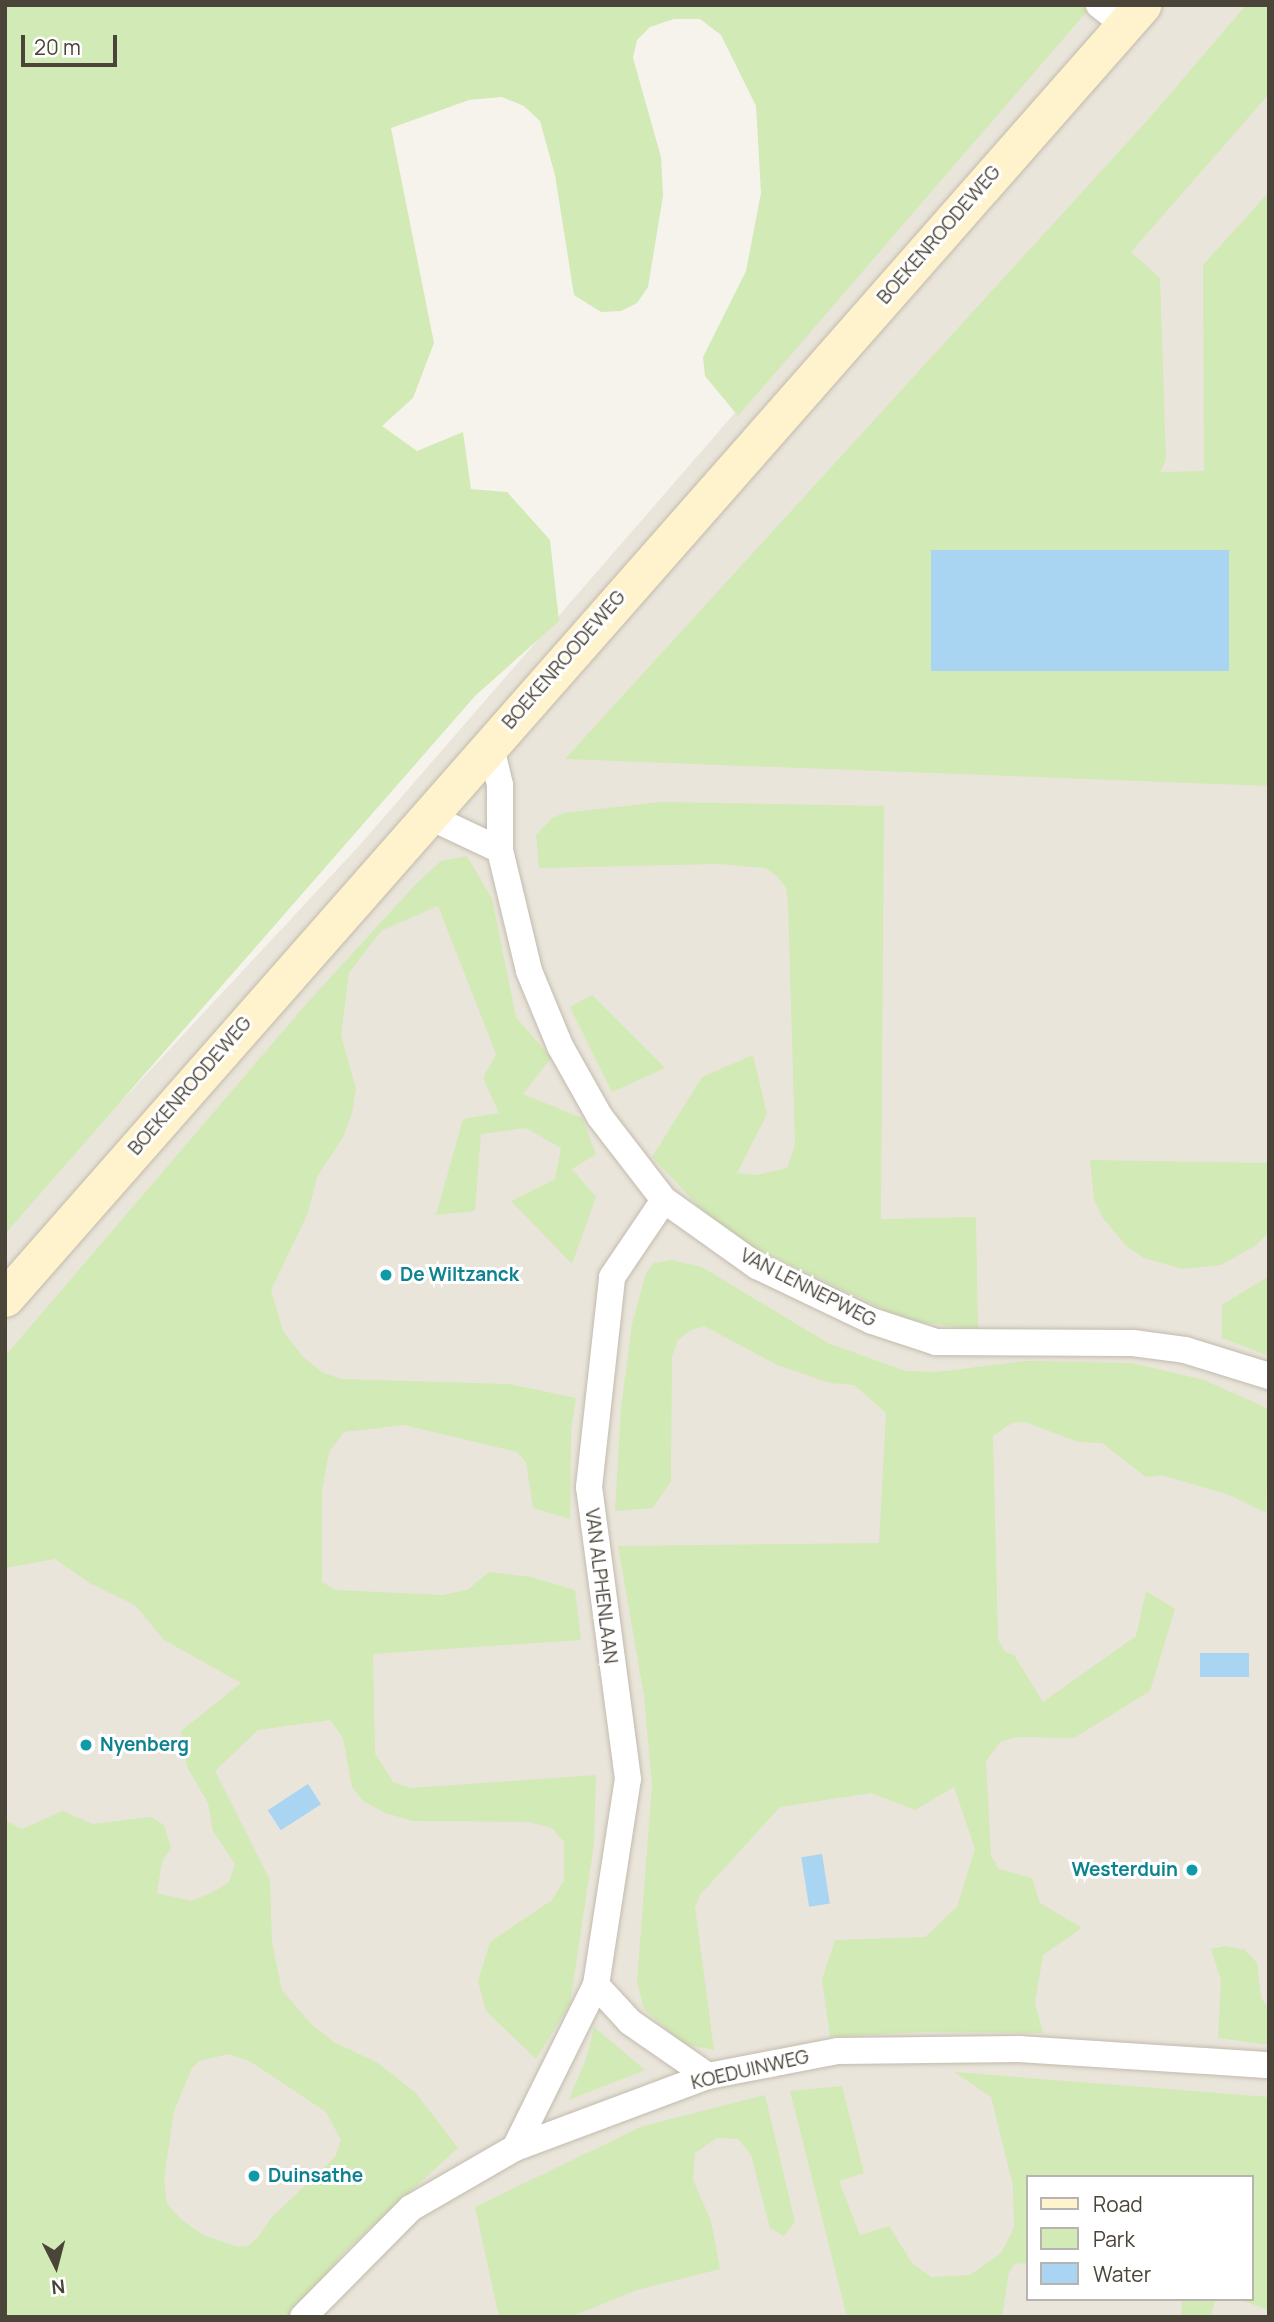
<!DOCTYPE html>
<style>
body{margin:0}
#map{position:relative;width:1274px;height:2322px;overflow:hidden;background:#f6f3ec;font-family:Manrope,sans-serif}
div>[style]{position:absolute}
.residential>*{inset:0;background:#eae5da}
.green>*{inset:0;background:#d2eab5}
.water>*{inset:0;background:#a9d4f2;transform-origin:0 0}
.roads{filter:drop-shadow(0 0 2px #c2bbae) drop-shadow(0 0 2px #c2bbae)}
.minor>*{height:26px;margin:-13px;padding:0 13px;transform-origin:13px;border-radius:13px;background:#fff}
.secondary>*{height:37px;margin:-18.5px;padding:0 18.5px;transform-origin:18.5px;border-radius:18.5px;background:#fff3cd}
.dots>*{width:19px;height:19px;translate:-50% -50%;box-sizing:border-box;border:4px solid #fff;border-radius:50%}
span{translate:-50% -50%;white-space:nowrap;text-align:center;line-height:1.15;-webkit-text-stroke:6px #fff;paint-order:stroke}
.street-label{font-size:19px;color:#4b4439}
.culture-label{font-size:19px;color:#0d838f;font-weight:700}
.left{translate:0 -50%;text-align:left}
.right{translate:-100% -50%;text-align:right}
.frame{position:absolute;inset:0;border:7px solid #4b4439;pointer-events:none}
.legend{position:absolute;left:1026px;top:2175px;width:228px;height:126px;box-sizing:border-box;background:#fff;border:2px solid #b7b4b0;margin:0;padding:9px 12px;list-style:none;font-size:21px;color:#4b4439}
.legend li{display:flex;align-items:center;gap:14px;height:35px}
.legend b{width:35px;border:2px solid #b7b4b0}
.north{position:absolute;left:21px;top:2231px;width:70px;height:70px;-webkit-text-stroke:5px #fff;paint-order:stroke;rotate:174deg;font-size:19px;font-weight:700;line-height:28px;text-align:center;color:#4b4439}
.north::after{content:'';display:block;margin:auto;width:24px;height:32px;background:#4b4439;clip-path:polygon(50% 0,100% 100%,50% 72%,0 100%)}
.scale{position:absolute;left:21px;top:35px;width:96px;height:32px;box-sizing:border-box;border:4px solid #4b4439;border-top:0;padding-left:9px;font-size:21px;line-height:24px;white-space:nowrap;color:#4b4439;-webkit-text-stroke:5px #fff;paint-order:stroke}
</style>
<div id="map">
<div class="residential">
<div style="clip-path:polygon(evenodd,1089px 5px,1269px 5px,1269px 2317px,5px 2317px,5px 1226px,358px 847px,1089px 5px,1027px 2177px,1251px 2177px,1251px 2299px,1027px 2299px,1027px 2177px)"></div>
</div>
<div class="green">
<div style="clip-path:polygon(5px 5px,1078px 5px,1089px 9px,738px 416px,705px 376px,703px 357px,746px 271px,761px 193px,756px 106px,721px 35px,700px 19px,674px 19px,650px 27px,637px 40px,633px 58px,661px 157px,663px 196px,648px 287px,637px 303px,621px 311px,601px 312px,574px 295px,555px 175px,540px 121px,524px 106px,502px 97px,469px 100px,391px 128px,434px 343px,413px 398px,382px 426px,417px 451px,463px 432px,471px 489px,507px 492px,550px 540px,559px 621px,475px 696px,5px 1234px)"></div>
<div style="clip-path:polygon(1246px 5px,1269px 5px,1269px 94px,1131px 252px,1160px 278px,1166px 460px,1160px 472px,1204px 471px,1203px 265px,1269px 192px,1269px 786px,565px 759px,1146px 122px)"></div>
<div style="clip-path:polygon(660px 802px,884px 806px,881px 1219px,976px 1217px,978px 1330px,906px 1320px,744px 1243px,705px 1213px,652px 1157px,702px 1077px,753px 1055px,767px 1114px,737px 1173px,756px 1175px,787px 1168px,795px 1145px,788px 903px,786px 888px,777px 876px,765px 868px,720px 864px,539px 868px,536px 835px,552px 818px,564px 813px)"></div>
<div style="clip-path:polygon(evenodd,467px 856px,492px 899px,516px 1017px,551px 1058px,523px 1094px,582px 1118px,596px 1154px,572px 1169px,596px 1197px,572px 1264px,511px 1201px,555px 1179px,561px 1148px,526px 1128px,481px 1134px,475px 1211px,436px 1215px,463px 1119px,499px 1113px,483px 1078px,496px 1054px,438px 906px,381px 931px,349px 973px,341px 1035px,356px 1089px,352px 1113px,343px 1137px,317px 1177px,308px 1213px,271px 1290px,283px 1331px,303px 1357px,322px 1372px,341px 1379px,509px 1384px,576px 1398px,571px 1430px,570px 1519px,533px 1508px,526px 1462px,517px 1452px,404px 1425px,344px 1432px,329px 1452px,322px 1491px,322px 1582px,336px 1590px,442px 1595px,467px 1590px,489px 1572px,531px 1577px,575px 1590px,581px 1640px,373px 1654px,375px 1753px,393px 1782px,411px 1788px,596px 1775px,594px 1844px,570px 2004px,536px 2059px,486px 2011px,478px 1981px,490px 1942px,552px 1900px,564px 1880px,564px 1842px,552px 1828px,529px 1822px,413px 1821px,385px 1813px,363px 1801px,352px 1787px,343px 1738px,330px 1720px,258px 1730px,215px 1771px,270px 1880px,272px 1942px,282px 1990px,310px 2023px,334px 2042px,378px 2063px,416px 2093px,458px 2148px,344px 2252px,291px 2317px,5px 2317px,5px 1820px,22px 1829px,63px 1811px,92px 1824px,151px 1817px,164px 1825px,171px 1848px,162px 1862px,157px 1893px,191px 1901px,211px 1893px,229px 1882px,235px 1864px,213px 1831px,208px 1803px,187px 1767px,181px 1731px,241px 1683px,164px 1640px,135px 1605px,91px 1584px,55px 1559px,5px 1568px,5px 1356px,308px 1002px,416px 884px,441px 861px,467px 856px,229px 2054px,251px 2062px,326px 2112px,341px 2140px,335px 2157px,271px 2218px,258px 2237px,248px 2246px,238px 2247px,203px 2235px,182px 2220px,167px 2204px,164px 2179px,174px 2111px,192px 2068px,199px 2061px,229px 2054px)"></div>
<div style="clip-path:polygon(592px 995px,665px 1068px,612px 1092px,570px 1007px)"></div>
<div style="clip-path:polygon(1090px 1160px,1269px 1163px,1269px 1232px,1255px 1246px,1221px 1265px,1182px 1269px,1144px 1258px,1127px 1247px,1102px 1217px,1094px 1199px)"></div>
<div style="clip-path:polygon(671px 1260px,702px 1267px,828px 1343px,905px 1371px,936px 1372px,1026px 1361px,1132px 1363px,1204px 1380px,1269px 1409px,1266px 1513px,1227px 1494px,1161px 1475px,1146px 1477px,1102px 1443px,1078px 1442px,1025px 1422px,1012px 1423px,993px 1436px,998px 1639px,1005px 1652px,1014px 1655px,1043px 1702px,1136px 1636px,1146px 1591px,1175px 1609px,1150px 1691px,1074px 1738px,1017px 1737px,1000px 1742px,986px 1761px,991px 1856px,999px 1869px,1032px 1878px,1040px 1903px,1082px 1928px,1043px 1955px,1035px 2003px,1043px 2033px,924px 2032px,830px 2037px,822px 1979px,835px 1940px,925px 1937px,957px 1907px,975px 1849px,954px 1787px,915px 1810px,871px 1793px,780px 1807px,700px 1895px,695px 1907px,714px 2050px,683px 2044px,644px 2009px,637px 1981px,652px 1785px,644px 1696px,618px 1546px,879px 1543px,886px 1413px,854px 1385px,830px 1383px,777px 1365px,704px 1326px,691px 1330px,678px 1340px,672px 1357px,671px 1481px,653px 1508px,615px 1511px,621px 1408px,632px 1324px,646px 1273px,654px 1263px)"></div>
<div style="clip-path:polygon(1269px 1276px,1269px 1356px,1222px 1338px,1222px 1305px)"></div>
<div style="clip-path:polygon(1225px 1946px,1245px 1950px,1257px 1963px,1261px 1998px,1269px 2008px,1269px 2045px,1218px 2038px,1221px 1980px,1211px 1949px)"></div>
<div style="clip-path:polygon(594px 2027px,645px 2070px,569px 2100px,587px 2056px)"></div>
<div style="clip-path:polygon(954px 2072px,1269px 2097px,1269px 2310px,1237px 2299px,1251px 2299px,1251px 2177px,1027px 2177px,1027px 2263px,1014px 2264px,1009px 2272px,1002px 2317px,847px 2317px,790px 2091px,842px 2086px,864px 2173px,839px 2181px,860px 2235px,889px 2226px,912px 2263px,931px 2277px,970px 2275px,1001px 2253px,1014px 2228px,1013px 2186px,991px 2097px)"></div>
<div style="clip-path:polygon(765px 2095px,795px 2222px,784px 2236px,770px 2228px,751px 2155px,738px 2139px,717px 2138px,695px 2153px,693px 2180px,711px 2221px,720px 2269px,637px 2290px,570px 2317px,499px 2317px,475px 2207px,643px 2126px)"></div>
<div style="clip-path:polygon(1182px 2299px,1222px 2299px,1215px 2300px,1211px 2317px,1181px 2317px)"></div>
</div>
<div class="water">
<div style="left:931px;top:550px;width:298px;height:121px"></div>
<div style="left:1200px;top:1653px;width:49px;height:24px"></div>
<div style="left:308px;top:1784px;width:24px;height:48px;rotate:57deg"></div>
<div style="left:822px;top:1854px;width:50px;height:21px;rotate:81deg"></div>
</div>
<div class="roads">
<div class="minor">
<div style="left:1099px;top:5px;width:33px;rotate:38deg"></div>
<div style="left:490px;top:743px;width:43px;rotate:76.6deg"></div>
<div style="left:500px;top:785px;width:65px;rotate:90deg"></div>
<div style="left:426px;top:815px;width:82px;rotate:25.3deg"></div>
<div style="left:500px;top:850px;width:124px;rotate:76.5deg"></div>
<div style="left:529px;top:971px;width:81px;rotate:67.5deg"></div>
<div style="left:560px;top:1046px;width:81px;rotate:60.6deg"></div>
<div style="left:600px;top:1117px;width:105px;rotate:52.4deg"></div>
<div style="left:664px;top:1200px;width:114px;rotate:35.4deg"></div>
<div style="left:757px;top:1266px;width:127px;rotate:25.6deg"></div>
<div style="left:872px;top:1321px;width:67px;rotate:18.2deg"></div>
<div style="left:936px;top:1342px;width:197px;rotate:0.3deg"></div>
<div style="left:1133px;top:1343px;width:52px;rotate:7.7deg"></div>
<div style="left:1185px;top:1350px;width:88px;rotate:17.2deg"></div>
<div style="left:596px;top:1985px;width:50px;rotate:47.4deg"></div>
<div style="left:630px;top:2022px;width:95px;rotate:34.7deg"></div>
<div style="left:515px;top:2148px;width:182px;rotate:-63.6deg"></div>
<div style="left:596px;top:1985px;width:208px;rotate:-81.2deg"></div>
<div style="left:628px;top:1779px;width:295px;rotate:-97.6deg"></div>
<div style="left:589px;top:1487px;width:211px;rotate:-83.7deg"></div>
<div style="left:612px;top:1277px;width:93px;rotate:-56deg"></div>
<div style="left:303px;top:2317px;width:153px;rotate:-45.3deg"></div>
<div style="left:411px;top:2208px;width:120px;rotate:-30deg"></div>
<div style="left:515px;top:2148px;width:206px;rotate:-20.5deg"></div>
<div style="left:708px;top:2076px;width:132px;rotate:-10.9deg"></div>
<div style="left:838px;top:2051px;width:181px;rotate:-0.6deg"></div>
<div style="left:1019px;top:2049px;width:251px;rotate:3.7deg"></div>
</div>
<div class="secondary">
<div style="left:5px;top:1298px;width:1722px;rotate:-48.67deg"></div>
</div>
</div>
<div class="dots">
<div style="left:386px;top:1275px;background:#0f9aa8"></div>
<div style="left:86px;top:1745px;background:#0f9aa8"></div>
<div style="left:1192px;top:1870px;background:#0f9aa8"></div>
<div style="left:254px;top:2176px;background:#0f9aa8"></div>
</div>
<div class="street-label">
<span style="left:939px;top:235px;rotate:-49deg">BOEKENROODEWEG</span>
<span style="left:564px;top:660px;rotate:-49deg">BOEKENROODEWEG</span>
<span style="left:190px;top:1086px;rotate:-49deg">BOEKENROODEWEG</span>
<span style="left:808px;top:1288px;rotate:27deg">VAN LENNEPWEG</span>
<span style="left:601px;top:1586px;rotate:83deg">VAN ALPHENLAAN</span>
<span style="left:750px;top:2070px;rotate:-13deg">KOEDUINWEG</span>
</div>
<div class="culture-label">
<span class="left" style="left:400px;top:1275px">De Wiltzanck</span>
<span class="left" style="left:100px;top:1745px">Nyenberg</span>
<span class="right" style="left:1178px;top:1870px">Westerduin</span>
<span class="left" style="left:268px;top:2176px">Duinsathe</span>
</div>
<div class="frame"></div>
<ul class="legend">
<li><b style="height:9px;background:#fff3cd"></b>Road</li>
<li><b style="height:19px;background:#d2eab5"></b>Park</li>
<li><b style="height:19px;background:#a9d4f2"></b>Water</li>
</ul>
<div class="north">N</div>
<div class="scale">20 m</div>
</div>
